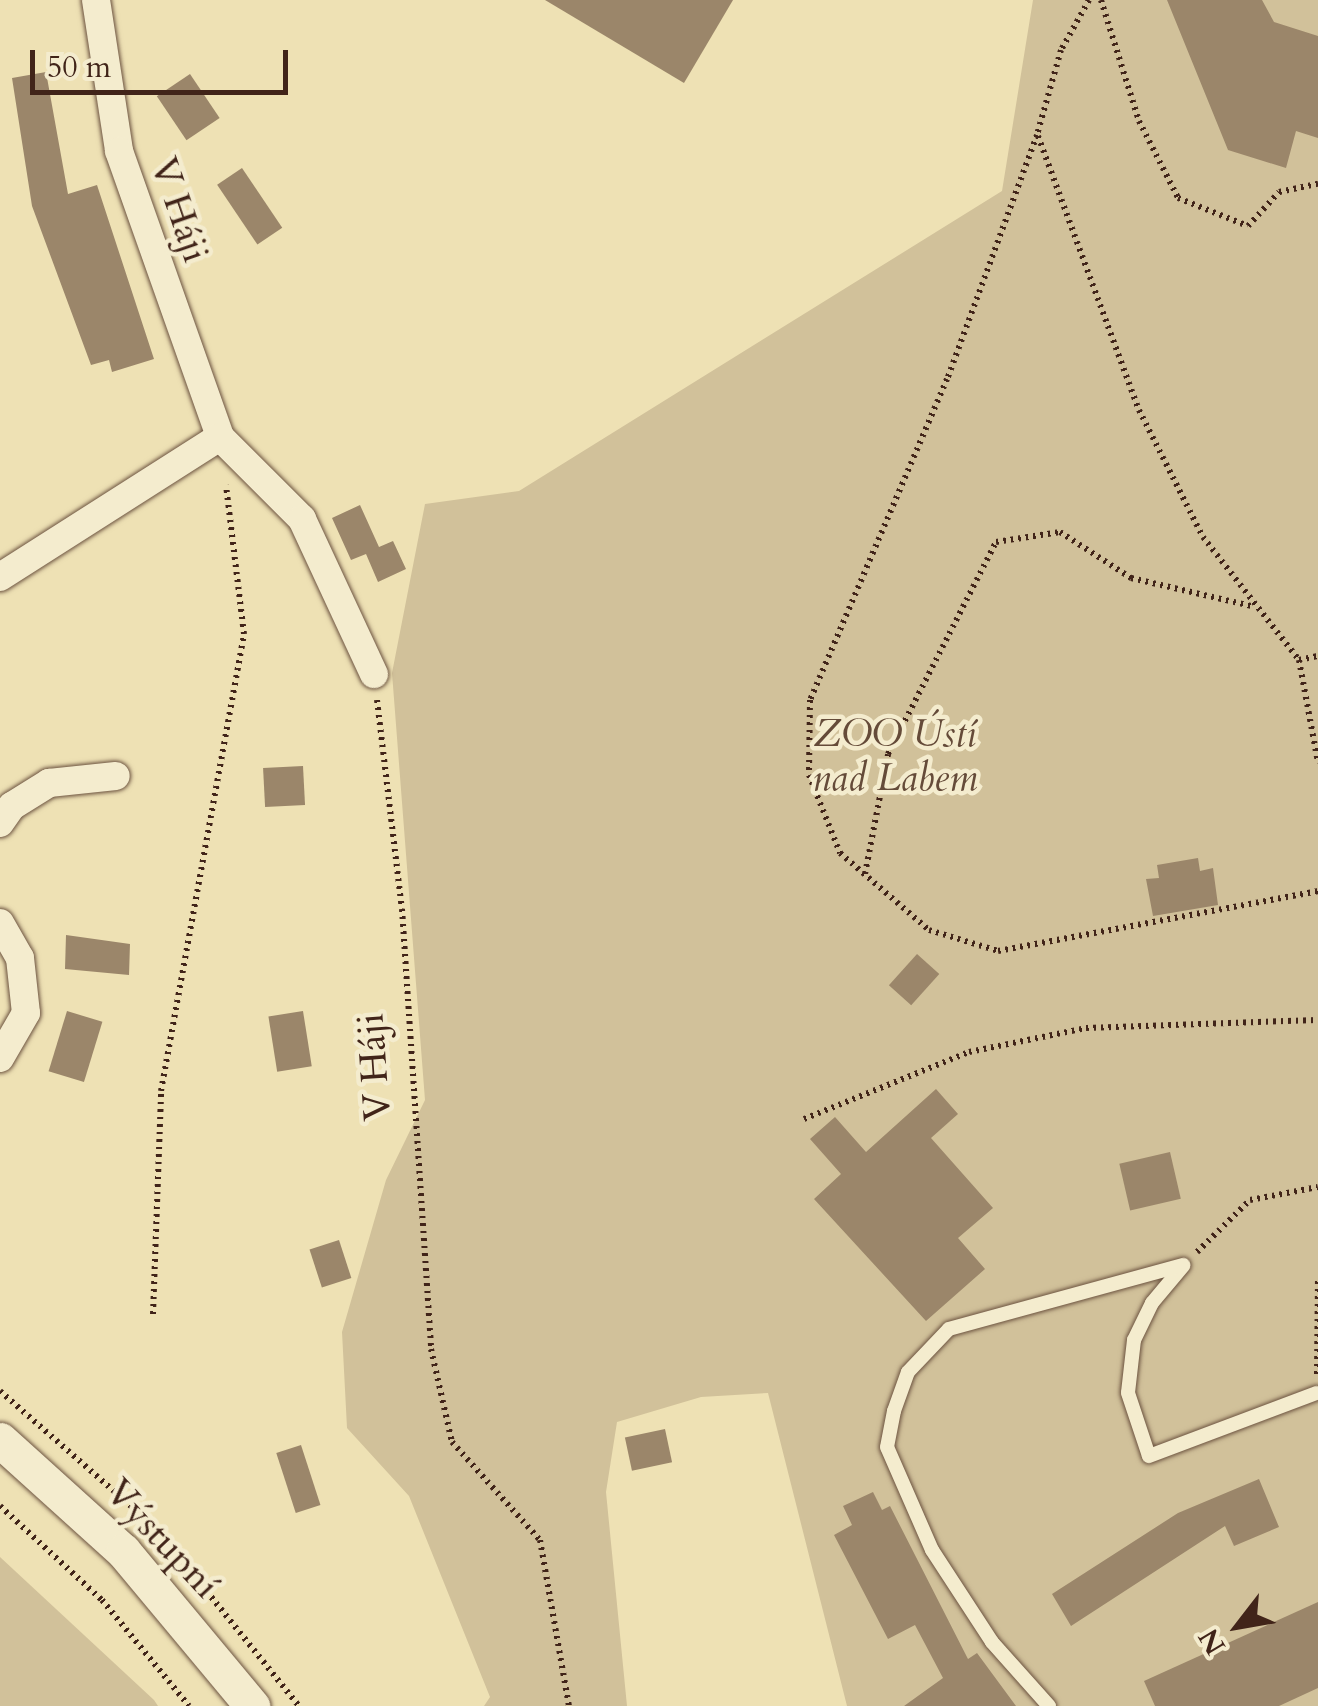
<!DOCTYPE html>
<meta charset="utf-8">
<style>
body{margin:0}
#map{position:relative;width:1318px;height:1706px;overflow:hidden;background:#eee1b4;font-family:Cardo,serif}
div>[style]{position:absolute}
.green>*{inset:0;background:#d1c19a}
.building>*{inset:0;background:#9b866a;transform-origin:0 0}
.path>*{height:6px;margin-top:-3px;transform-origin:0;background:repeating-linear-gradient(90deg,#412419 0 2.5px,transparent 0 7.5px)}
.roads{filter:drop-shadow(0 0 2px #6c5340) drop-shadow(0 0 2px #6c5340)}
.service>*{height:14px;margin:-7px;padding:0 7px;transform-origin:7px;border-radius:7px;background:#f4ecce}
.minor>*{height:28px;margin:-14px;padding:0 14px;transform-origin:14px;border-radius:14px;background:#f4ecce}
.tertiary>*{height:35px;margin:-17.5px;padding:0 17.5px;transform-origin:17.5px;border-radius:17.5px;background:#f4ecce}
span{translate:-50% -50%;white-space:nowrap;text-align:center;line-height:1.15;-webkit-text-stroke:9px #f4ecce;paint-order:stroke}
.street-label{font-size:38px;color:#412419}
.park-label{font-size:38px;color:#654b39;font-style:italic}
.north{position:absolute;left:1188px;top:1576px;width:100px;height:100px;-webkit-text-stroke:8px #f4ecce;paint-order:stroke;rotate:239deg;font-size:28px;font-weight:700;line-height:40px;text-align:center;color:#412419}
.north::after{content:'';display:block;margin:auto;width:35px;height:45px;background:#412419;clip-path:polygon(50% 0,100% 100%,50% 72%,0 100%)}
.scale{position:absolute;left:30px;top:50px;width:258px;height:45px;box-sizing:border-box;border:5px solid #412419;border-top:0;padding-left:12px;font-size:30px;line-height:35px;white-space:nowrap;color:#412419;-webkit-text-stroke:8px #f4ecce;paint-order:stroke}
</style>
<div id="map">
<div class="green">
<div style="clip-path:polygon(1033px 0,1318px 0,1318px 1706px,847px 1706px,768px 1393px,701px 1397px,617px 1422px,606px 1492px,627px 1706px,484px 1706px,490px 1697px,409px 1496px,347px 1428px,342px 1332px,386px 1180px,425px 1100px,392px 673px,425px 504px,519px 491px,1002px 191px)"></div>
<div style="clip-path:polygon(0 1557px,154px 1700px,158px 1706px,0 1706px)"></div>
</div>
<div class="building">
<div style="clip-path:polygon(545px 0,733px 0,684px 83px)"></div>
<div style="clip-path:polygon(1167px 0,1262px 0,1274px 22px,1318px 36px,1318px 138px,1296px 131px,1286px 168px,1228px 150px)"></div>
<div style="clip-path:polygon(46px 72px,68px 194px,97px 185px,154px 359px,112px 372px,109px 360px,91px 365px,32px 206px,12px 78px)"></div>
<div style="left:190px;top:74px;width:53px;height:40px;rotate:56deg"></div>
<div style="left:242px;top:168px;width:72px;height:30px;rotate:56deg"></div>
<div style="clip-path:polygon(360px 505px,379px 547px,393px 541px,406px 569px,378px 582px,366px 554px,351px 560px,332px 518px)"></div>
<div style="left:303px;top:766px;width:39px;height:40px;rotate:87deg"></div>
<div style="clip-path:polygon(1198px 858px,1200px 871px,1213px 868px,1218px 905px,1153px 916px,1146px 879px,1159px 878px,1157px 865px)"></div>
<div style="clip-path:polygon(66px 935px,130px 944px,129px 975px,65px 969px)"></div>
<div style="left:917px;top:954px;width:30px;height:42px;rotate:42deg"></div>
<div style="left:67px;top:1011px;width:37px;height:63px;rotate:17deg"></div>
<div style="left:303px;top:1011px;width:56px;height:35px;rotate:81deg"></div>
<div style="clip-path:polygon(936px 1089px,958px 1114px,931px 1138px,993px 1208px,958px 1238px,985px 1269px,926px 1321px,814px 1199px,841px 1174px,810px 1139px,835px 1117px,866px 1152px)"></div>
<div style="left:1170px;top:1152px;width:48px;height:52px;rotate:77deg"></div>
<div style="left:339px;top:1240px;width:40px;height:31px;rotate:72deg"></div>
<div style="left:665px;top:1429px;width:34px;height:41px;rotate:78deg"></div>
<div style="left:301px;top:1445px;width:63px;height:26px;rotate:72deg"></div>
<div style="clip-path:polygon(1259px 1479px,1279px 1527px,1234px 1546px,1225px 1526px,1071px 1626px,1052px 1594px,1178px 1513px)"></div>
<div style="clip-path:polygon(873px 1492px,882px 1510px,890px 1506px,968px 1659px,977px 1653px,1016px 1706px,904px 1706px,943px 1678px,915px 1625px,888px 1639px,834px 1535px,852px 1525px,843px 1506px)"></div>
<div style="clip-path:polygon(1318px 1602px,1318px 1688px,1279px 1706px,1155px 1706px,1144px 1681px)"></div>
</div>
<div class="path">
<div style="left:1089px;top:0;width:57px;rotate:119.2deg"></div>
<div style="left:1061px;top:50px;width:88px;rotate:105.8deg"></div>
<div style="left:1037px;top:135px;width:260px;rotate:110.2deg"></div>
<div style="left:947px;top:379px;width:349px;rotate:113.1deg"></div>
<div style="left:810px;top:700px;width:75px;rotate:90.8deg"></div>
<div style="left:809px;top:775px;width:84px;rotate:68.3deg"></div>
<div style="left:840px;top:853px;width:118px;rotate:40.9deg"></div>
<div style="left:929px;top:930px;width:72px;rotate:16.9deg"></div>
<div style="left:998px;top:951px;width:326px;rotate:-10.6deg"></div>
<div style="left:1101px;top:0;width:127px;rotate:72.6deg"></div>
<div style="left:1139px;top:121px;width:86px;rotate:63.1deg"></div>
<div style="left:1178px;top:198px;width:75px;rotate:21.8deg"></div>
<div style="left:1248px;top:226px;width:46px;rotate:-47.6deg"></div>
<div style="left:1279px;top:192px;width:40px;rotate:-12deg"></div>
<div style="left:1038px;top:136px;width:292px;rotate:69.8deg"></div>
<div style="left:1139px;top:410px;width:142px;rotate:63.3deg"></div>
<div style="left:1203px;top:537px;width:156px;rotate:52deg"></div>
<div style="left:1299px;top:660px;width:105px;rotate:79.5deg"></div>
<div style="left:1299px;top:660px;width:19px;rotate:-12deg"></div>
<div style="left:377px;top:700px;width:210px;rotate:83.2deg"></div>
<div style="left:402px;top:909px;width:441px;rotate:86.2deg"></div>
<div style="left:431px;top:1349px;width:95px;rotate:77.3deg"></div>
<div style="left:452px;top:1442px;width:132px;rotate:48.1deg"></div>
<div style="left:540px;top:1540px;width:169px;rotate:80.1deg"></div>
<div style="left:865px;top:874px;width:122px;rotate:-79.1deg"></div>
<div style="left:888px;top:754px;width:238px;rotate:-63deg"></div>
<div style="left:996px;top:542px;width:65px;rotate:-8.9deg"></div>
<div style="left:1060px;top:532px;width:85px;rotate:32.9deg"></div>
<div style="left:1131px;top:578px;width:123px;rotate:13.1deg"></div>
<div style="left:804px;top:1119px;width:178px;rotate:-22.1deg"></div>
<div style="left:969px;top:1052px;width:119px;rotate:-11.6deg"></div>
<div style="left:1086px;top:1028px;width:232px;rotate:-2deg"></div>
<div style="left:1197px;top:1252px;width:74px;rotate:-44.5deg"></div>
<div style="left:1250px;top:1200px;width:69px;rotate:-10.8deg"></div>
<div style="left:153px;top:1314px;width:223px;rotate:-87.9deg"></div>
<div style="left:161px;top:1091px;width:464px;rotate:-79.7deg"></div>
<div style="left:244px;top:634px;width:150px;rotate:-96.9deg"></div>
<div style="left:1317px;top:1374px;width:93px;rotate:-89.4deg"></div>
<div style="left:0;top:1391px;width:206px;rotate:41.3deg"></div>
<div style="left:155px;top:1527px;width:230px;rotate:51.2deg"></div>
<div style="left:0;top:1506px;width:139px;rotate:42.7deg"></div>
<div style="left:102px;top:1600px;width:137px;rotate:50.6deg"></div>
</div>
<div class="roads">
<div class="service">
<div style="left:1183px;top:1266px;width:48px;rotate:130deg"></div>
<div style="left:1152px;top:1303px;width:41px;rotate:115.9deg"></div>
<div style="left:1134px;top:1340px;width:53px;rotate:96.5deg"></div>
<div style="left:1128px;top:1393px;width:66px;rotate:71.6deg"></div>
<div style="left:1149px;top:1456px;width:179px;rotate:-20.6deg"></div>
<div style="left:1049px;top:1706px;width:86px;rotate:-131.7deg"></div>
<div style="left:992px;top:1642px;width:110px;rotate:-123.1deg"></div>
<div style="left:932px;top:1550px;width:112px;rotate:-113.6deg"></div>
<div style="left:887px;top:1447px;width:37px;rotate:-79deg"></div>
<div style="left:894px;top:1411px;width:41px;rotate:-70.3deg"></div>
<div style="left:908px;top:1372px;width:59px;rotate:-46.4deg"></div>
<div style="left:949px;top:1329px;width:243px;rotate:-15.3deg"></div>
</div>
<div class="minor">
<div style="left:96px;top:0;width:153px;rotate:81.3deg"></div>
<div style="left:119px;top:151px;width:303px;rotate:70.5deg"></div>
<div style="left:220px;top:437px;width:116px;rotate:45deg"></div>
<div style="left:302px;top:519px;width:171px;rotate:65.1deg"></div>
<div style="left:0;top:577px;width:261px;rotate:-32.5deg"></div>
<div style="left:0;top:823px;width:21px;rotate:-55deg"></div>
<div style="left:12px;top:806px;width:44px;rotate:-31.9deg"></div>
<div style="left:49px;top:783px;width:67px;rotate:-6deg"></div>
<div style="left:0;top:923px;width:40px;rotate:60.3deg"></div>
<div style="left:20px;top:958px;width:55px;rotate:83.8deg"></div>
<div style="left:26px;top:1013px;width:52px;rotate:120deg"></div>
</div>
<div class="tertiary">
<div style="left:0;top:1440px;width:166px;rotate:42.1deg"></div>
<div style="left:123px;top:1551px;width:202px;rotate:50.2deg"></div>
</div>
</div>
<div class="street-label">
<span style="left:179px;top:210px;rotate:71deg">V Háji</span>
<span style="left:375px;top:1067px;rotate:-94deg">V Háji</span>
<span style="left:162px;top:1539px;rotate:47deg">Výstupní</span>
</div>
<div class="park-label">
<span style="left:895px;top:757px">ZOO Ústí<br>nad Labem</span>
</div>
<div class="north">N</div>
<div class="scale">50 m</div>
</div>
